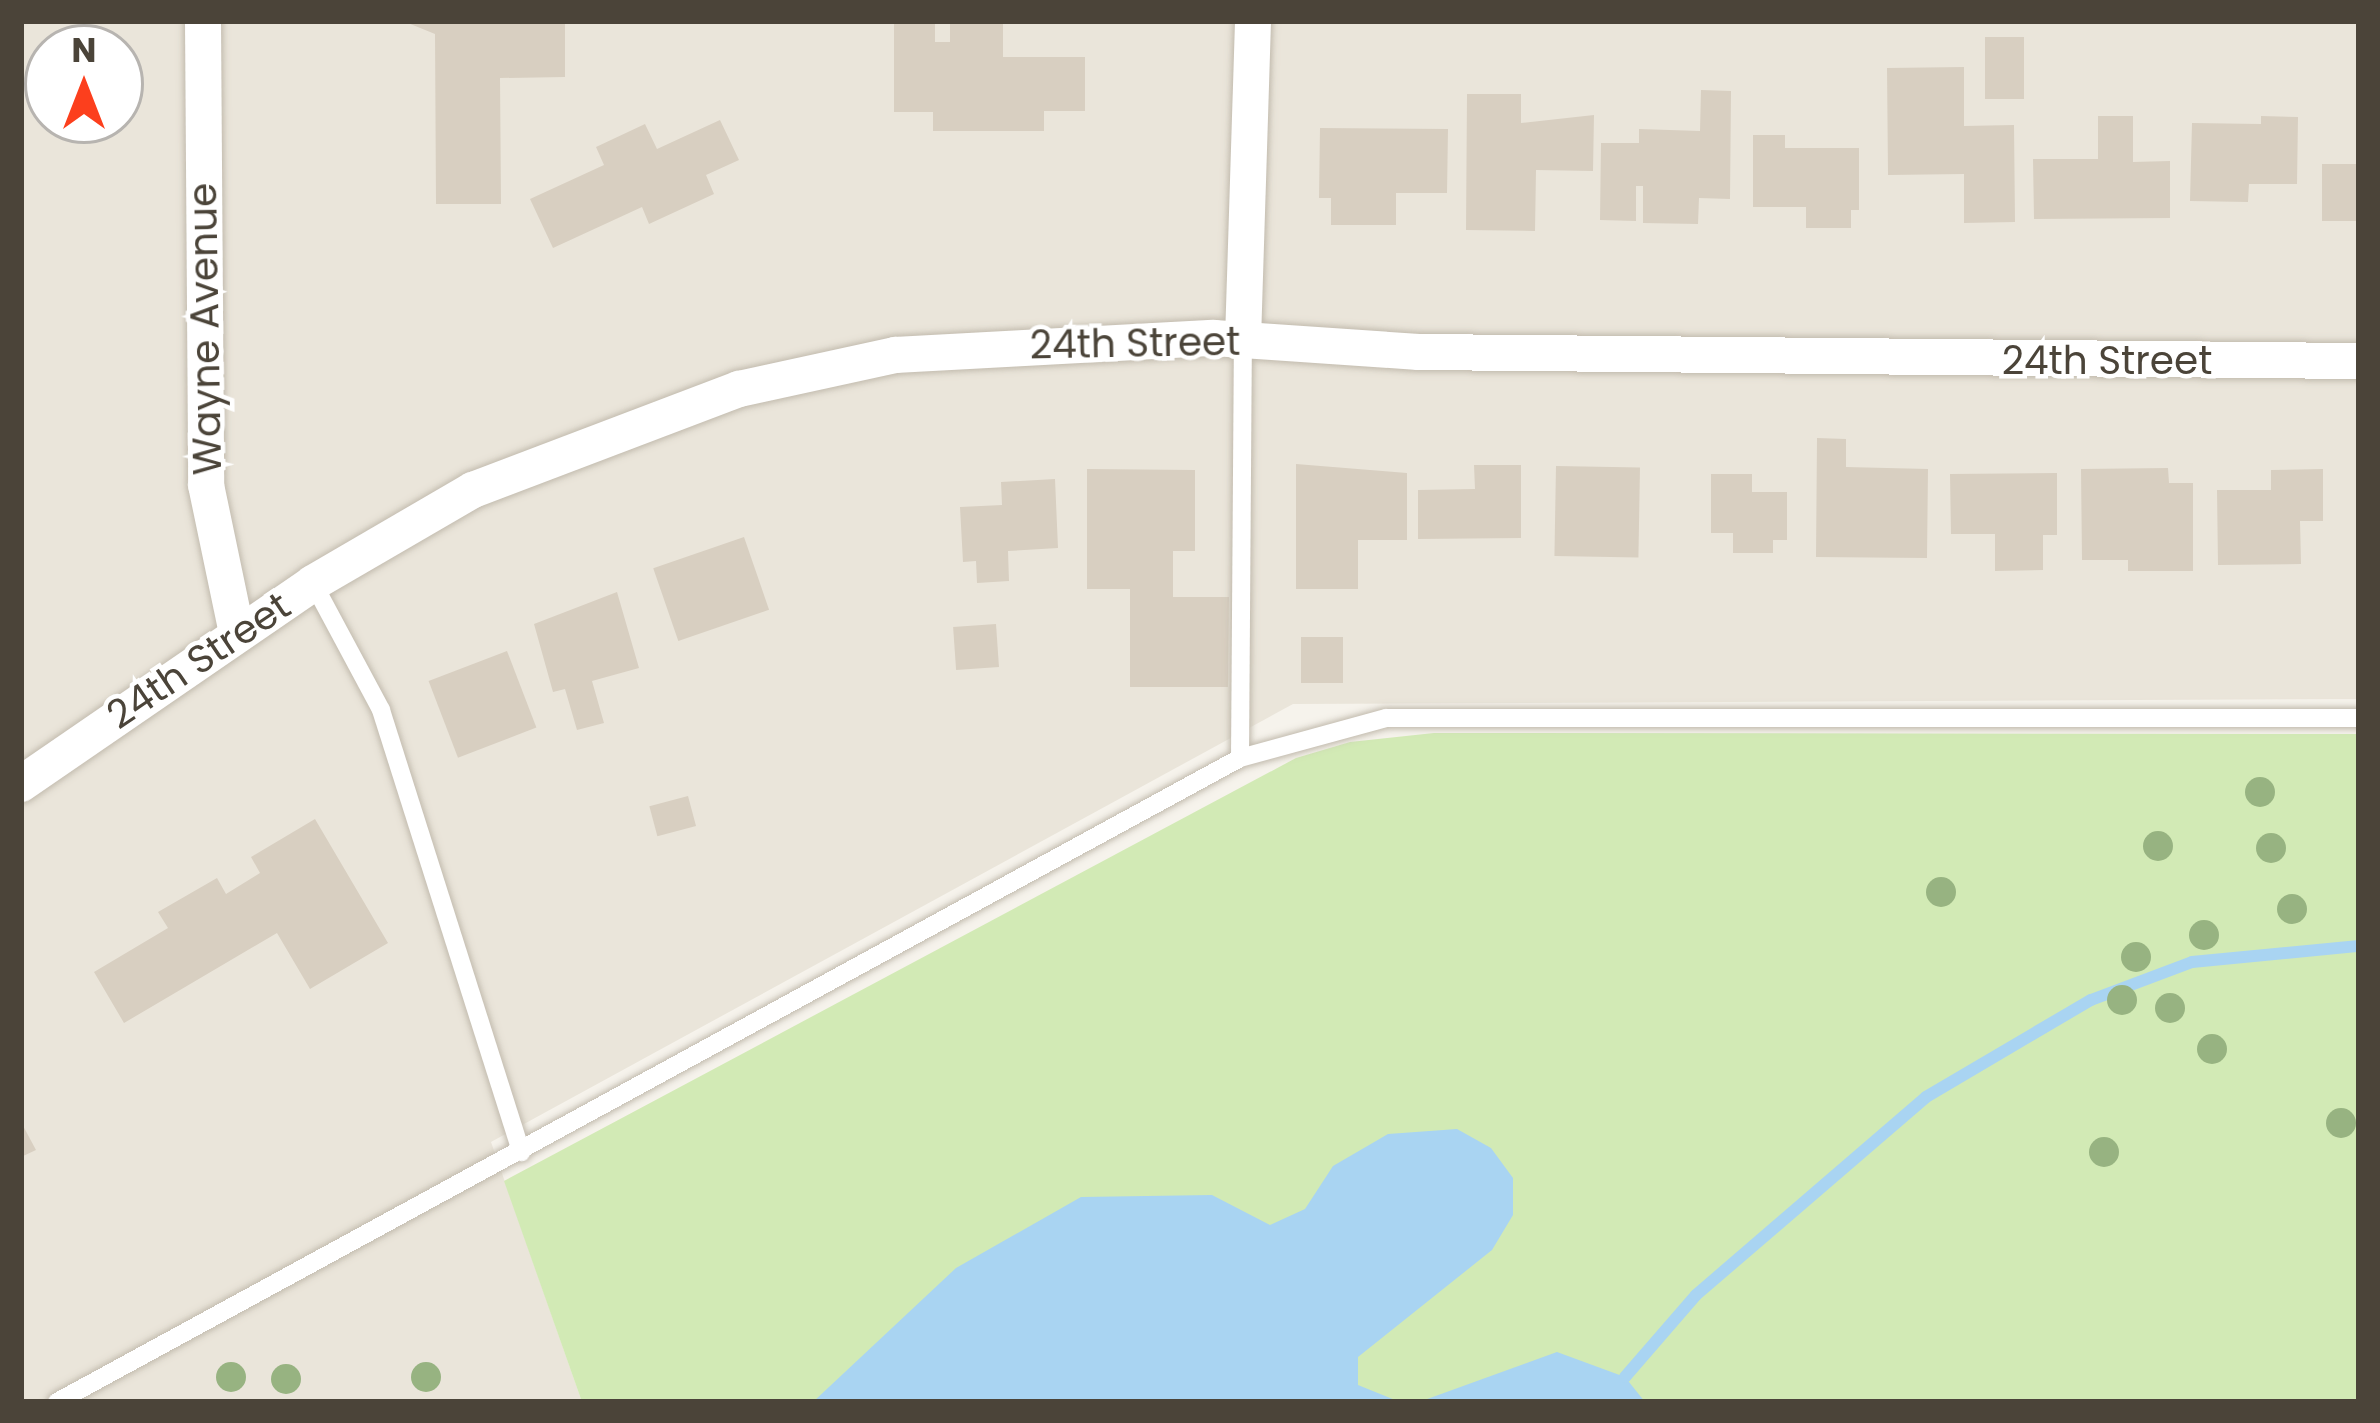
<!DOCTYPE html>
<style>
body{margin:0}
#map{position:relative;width:2380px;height:1423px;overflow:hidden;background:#f6f3ec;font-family:Poppins,sans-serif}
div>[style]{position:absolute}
.residential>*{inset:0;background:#eae5da}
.green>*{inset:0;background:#d2eab5}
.water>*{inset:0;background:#a9d4f2}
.stream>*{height:12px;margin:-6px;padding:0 6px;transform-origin:6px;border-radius:6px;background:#a9d4f2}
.building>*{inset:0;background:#d8cfc1;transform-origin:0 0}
.roads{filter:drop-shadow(0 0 3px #c2bbae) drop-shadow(0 0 3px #c2bbae)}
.service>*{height:18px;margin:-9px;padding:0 9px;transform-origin:9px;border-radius:9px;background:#fff}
.minor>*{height:36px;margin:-18px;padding:0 18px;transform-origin:18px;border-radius:18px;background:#fff}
.trees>*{width:30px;height:30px;margin:-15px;border-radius:50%;background:#97b381}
span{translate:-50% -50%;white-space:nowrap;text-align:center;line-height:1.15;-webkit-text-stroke:9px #fff;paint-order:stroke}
.street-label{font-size:39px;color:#4b4439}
.frame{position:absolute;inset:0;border:24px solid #4b4439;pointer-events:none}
.north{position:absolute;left:24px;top:24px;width:120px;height:120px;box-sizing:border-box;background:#fff;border:3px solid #b7b4b0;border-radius:50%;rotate:0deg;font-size:33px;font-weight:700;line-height:48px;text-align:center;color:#4b4439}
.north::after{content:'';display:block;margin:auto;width:42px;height:54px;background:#fc3f1d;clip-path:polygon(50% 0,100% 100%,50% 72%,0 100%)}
</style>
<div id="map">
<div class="residential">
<div style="clip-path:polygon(evenodd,21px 21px,2359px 21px,2359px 699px,1293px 704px,491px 1142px,582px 1402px,21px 1402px,21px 21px,48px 48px,120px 48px,120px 120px,48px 120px,48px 48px)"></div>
</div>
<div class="green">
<div style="clip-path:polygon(1434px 733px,2359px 734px,2359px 1402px,582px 1402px,504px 1181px,1296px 758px,1350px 742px)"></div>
</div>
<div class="water">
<div style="clip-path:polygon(1457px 1129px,1491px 1148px,1513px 1178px,1513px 1215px,1492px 1250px,1358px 1357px,1358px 1385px,1400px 1402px,813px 1402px,956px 1268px,1081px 1197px,1212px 1195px,1270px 1225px,1305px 1209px,1333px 1166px,1388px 1134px)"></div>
<div style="clip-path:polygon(1557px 1352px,1625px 1377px,1645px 1402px,1419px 1402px)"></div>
</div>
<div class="stream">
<div style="left:1625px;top:1377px;width:108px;rotate:-49.1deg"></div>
<div style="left:1696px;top:1295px;width:303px;rotate:-40.7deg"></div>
<div style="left:1926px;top:1097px;width:191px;rotate:-30.5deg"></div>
<div style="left:2091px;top:1000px;width:108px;rotate:-20.6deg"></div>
<div style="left:2192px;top:962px;width:168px;rotate:-5.5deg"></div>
</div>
<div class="building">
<div style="clip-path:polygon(403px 21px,565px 21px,565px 77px,500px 78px,501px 204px,436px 204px,435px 34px)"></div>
<div style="clip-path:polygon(894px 21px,935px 21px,935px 42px,950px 42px,950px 21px,1003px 21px,1003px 57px,1085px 57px,1085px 111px,1044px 111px,1044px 131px,933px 131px,933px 112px,894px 112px)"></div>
<div style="left:1985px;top:37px;width:39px;height:62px"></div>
<div style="clip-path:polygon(1964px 67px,1964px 126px,2014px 125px,2015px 222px,1964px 223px,1964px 174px,1888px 175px,1887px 68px)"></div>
<div style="clip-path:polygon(1701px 90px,1731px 91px,1730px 199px,1699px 198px,1698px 224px,1643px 223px,1643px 186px,1636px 186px,1636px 221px,1600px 220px,1601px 143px,1639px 143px,1639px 129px,1700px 131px)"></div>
<div style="clip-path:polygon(1467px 94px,1521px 94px,1521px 123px,1594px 115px,1593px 171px,1536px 170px,1535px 231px,1466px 230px)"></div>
<div style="clip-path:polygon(2098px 116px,2133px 116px,2133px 162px,2170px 161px,2170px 218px,2034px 219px,2033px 159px,2098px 159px)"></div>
<div style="clip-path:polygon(2261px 116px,2298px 117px,2297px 184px,2249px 184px,2248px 202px,2190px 201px,2192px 123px,2261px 124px)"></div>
<div style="clip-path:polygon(720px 120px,739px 160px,706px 175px,714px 194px,649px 224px,642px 207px,553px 248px,530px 199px,604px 165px,596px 147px,645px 124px,657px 149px)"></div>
<div style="clip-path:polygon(1320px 128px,1448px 129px,1447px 193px,1396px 193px,1396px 225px,1331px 225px,1331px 198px,1319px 198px)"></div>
<div style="clip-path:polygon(1753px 135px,1785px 135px,1785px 148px,1859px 148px,1859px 210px,1851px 210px,1851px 228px,1806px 228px,1806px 207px,1753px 207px)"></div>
<div style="left:2322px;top:164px;width:37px;height:57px"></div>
<div style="clip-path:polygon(1817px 438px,1846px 439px,1846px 467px,1928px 469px,1927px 558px,1816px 557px)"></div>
<div style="clip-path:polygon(1296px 464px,1407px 473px,1407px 540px,1358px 540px,1358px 589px,1296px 589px)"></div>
<div style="clip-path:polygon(1474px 465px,1521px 465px,1521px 538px,1418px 539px,1418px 490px,1475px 489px)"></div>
<div style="left:1556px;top:466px;width:84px;height:90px;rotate:1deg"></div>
<div style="clip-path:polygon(2168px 468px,2169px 483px,2193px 483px,2193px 571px,2128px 571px,2128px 560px,2082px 560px,2081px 469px)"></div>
<div style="clip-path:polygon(1087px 469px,1195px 470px,1195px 551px,1173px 551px,1173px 597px,1229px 597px,1228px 687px,1130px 687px,1130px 589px,1087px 589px)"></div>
<div style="clip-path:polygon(2323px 469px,2323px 521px,2300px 521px,2301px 564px,2218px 565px,2217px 490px,2271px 490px,2271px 470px)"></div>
<div style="clip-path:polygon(2057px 473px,2057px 535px,2043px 535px,2043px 570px,1995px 571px,1995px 534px,1951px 534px,1950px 474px)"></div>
<div style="clip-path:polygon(1711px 474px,1752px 474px,1752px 492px,1787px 492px,1787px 540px,1773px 540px,1773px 553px,1733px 553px,1733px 533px,1711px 533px)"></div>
<div style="clip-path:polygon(1055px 479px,1058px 548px,1008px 551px,1009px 581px,977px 583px,976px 561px,963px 562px,960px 507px,1002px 505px,1001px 482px)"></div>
<div style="left:744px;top:537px;width:77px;height:96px;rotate:71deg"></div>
<div style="clip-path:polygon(617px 592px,639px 668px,592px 681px,604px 723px,577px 730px,565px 689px,553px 692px,534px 624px)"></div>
<div style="left:996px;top:624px;width:43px;height:43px;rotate:86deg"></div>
<div style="left:1301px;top:637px;width:42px;height:46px"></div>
<div style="left:507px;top:651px;width:82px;height:84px;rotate:69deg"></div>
<div style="left:688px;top:796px;width:31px;height:40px;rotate:75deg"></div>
<div style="clip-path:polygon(315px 819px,388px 943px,310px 989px,277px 933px,124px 1023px,94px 972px,168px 928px,158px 912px,217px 878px,226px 894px,260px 873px,251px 857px)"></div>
<div style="clip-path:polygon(21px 1122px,36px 1150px,21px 1157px)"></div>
</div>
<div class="roads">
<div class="service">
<div style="left:313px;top:583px;width:144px;rotate:61.8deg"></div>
<div style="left:381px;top:710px;width:464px;rotate:72.4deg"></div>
<div style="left:1240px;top:758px;width:418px;rotate:-89.6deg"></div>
<div style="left:57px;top:1402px;width:1347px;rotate:-28.56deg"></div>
<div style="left:1240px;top:758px;width:151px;rotate:-15.3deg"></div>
<div style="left:1386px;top:718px;width:973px"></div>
</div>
<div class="minor">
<div style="left:203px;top:21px;width:464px;rotate:89.6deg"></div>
<div style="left:206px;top:485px;width:151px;rotate:78.2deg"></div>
<div style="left:1243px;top:340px;width:319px;rotate:-88.2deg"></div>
<div style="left:21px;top:784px;width:354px;rotate:-34.5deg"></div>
<div style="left:313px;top:583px;width:185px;rotate:-30.2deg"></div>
<div style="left:473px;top:490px;width:285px;rotate:-20.8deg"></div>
<div style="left:739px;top:389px;width:160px;rotate:-12.3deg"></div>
<div style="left:895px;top:355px;width:319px;rotate:-3.1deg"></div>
<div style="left:1214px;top:338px;width:205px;rotate:3.9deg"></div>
<div style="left:1419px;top:352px;width:940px;rotate:0.55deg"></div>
</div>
</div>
<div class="trees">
<div style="left:2260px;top:792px"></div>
<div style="left:2158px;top:846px"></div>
<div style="left:2271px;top:848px"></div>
<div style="left:1941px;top:892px"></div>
<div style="left:2292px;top:909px"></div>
<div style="left:2204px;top:935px"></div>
<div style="left:2136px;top:957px"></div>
<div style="left:2122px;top:1000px"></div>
<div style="left:2170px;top:1008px"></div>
<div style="left:2212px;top:1049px"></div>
<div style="left:2341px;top:1123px"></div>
<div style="left:2104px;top:1152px"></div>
<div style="left:231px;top:1377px"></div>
<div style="left:426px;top:1377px"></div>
<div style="left:286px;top:1379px"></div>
</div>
<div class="street-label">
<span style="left:206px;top:329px;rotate:-91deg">Wayne Avenue</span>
<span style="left:1135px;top:344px;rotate:-1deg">24th Street</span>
<span style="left:2107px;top:361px">24th Street</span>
<span style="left:199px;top:661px;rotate:-34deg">24th Street</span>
</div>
<div class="frame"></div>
<div class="north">N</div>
</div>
